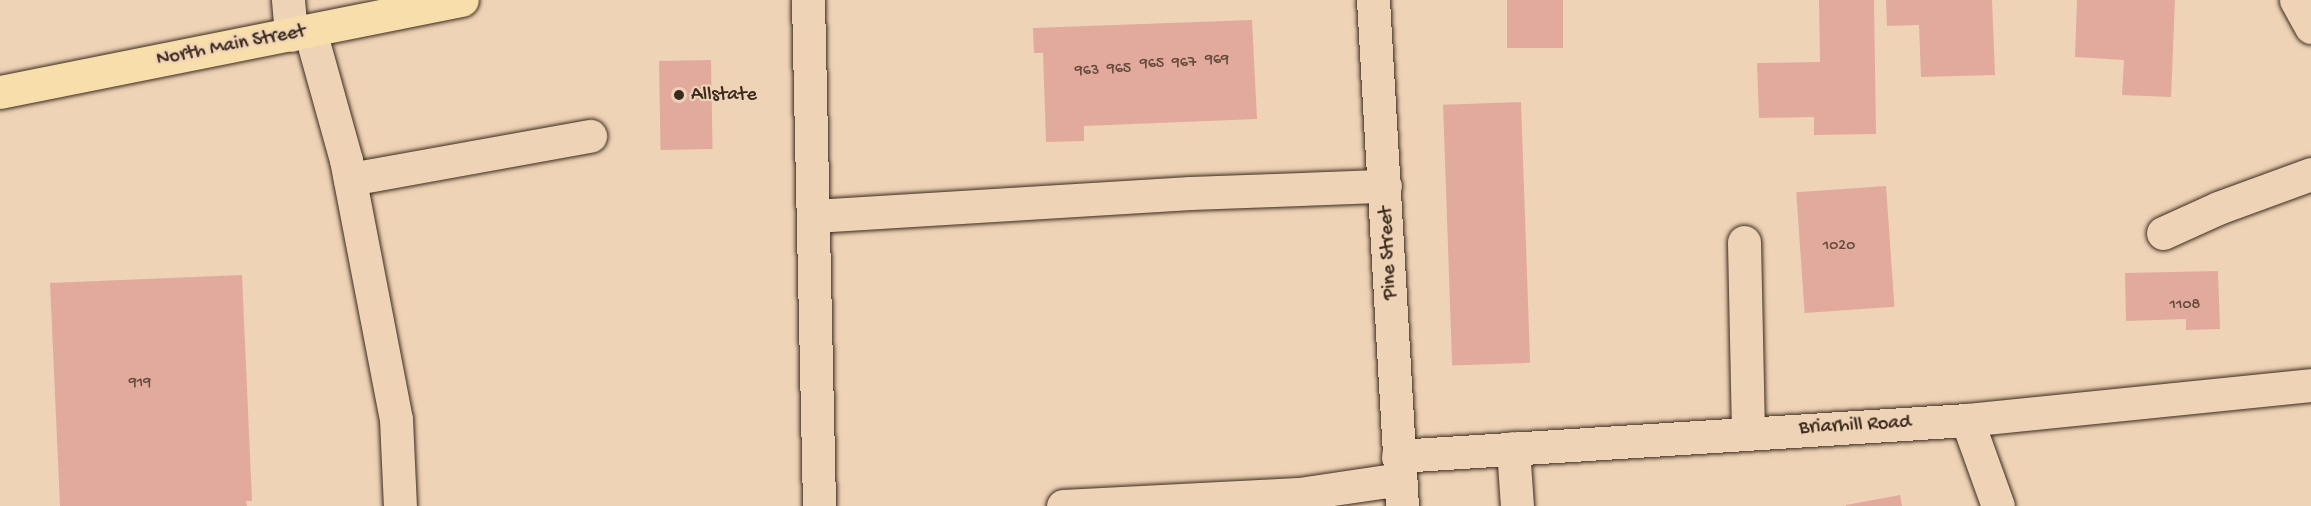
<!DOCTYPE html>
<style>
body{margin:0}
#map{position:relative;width:2311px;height:506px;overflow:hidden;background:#efd3b6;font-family:"Gochi Hand",sans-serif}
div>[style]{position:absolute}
.building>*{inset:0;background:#e2aa9c;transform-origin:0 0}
.roads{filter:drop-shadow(0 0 2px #3b2a1e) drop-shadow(0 0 2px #3b2a1e)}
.minor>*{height:33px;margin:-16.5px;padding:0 16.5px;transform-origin:16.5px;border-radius:16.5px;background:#efd3b6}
.major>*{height:33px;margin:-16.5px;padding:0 16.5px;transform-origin:16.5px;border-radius:16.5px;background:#f8deab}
.dots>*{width:16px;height:16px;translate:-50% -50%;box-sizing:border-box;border:3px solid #efd3b6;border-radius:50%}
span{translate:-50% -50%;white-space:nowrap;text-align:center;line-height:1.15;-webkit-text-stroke:4.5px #efd3b6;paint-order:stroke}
.number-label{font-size:16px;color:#654a3e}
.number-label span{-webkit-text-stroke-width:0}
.street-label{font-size:20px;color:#3b2a1e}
.poi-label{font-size:20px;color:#3b2a1e}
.left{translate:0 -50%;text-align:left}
</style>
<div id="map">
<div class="building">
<div style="left:1507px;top:0;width:56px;height:48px"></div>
<div style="clip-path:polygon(1819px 0,1874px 0,1876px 134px,1814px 135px,1814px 117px,1759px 118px,1757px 63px,1820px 62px)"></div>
<div style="clip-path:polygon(1886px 0,1992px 0,1995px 75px,1921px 77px,1919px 25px,1887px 26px)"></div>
<div style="clip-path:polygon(2077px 0,2175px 0,2171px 97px,2122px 95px,2124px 60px,2075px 57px)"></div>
<div style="clip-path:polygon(1252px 20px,1257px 119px,1084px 126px,1084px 141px,1046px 142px,1043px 53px,1034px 53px,1033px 28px)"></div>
<div style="left:711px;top:60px;width:89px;height:52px;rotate:89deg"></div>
<div style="left:1521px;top:102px;width:261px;height:78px;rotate:88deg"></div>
<div style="left:1886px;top:186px;width:121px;height:90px;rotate:86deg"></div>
<div style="clip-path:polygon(2218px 271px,2220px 329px,2186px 330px,2186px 319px,2126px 321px,2125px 273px)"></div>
<div style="clip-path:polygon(242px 275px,252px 501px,246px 501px,247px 506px,60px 506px,50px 283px)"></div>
<div style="clip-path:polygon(1900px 495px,1902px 506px,1846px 506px,1846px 505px)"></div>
</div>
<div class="roads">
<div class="minor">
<div style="left:288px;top:0;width:35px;rotate:85deg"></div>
<div style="left:808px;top:0;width:506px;rotate:88.75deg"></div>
<div style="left:1373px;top:0;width:507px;rotate:86.72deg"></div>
<div style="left:2296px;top:0;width:31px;rotate:61deg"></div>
<div style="left:310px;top:31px;width:134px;rotate:74.4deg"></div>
<div style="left:346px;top:160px;width:264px;rotate:79.1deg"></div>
<div style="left:396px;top:419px;width:87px;rotate:87.4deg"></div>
<div style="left:350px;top:179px;width:244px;rotate:-10.2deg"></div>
<div style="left:814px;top:216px;width:377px;rotate:-3.5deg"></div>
<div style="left:1190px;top:193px;width:195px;rotate:-2.1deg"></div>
<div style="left:2163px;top:233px;width:60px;rotate:-24.4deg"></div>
<div style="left:2218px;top:208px;width:99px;rotate:-20.1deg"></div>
<div style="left:1744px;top:242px;width:190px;rotate:88.8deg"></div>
<div style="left:1967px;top:420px;width:91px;rotate:70.2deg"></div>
<div style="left:1513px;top:448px;width:58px;rotate:86.1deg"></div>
<div style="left:1398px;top:456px;width:570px;rotate:-3.62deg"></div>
<div style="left:1967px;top:420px;width:346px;rotate:-5.8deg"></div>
<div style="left:1063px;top:506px;width:236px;rotate:-2.9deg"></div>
<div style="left:1299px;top:494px;width:102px;rotate:-8.4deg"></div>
</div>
<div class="major">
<div style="left:0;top:92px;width:471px;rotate:-11.3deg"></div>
</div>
</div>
<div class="dots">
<div style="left:679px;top:95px;background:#3b2a1e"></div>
</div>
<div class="number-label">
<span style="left:1217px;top:61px">969</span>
<span style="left:1184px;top:64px">967</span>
<span style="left:1152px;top:65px">965</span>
<span style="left:1119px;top:70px">965</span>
<span style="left:1087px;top:72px">963</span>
<span style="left:1839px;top:247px">1020</span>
<span style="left:2185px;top:306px">1108</span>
<span style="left:140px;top:384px">919</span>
</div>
<div class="street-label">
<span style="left:231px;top:46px;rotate:-11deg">North Main Street</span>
<span style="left:1389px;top:253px;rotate:-93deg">Pine Street</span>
<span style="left:1855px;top:426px;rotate:-3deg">Briarhill Road</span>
</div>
<div class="poi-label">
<span class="left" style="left:691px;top:95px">Allstate</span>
</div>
</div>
